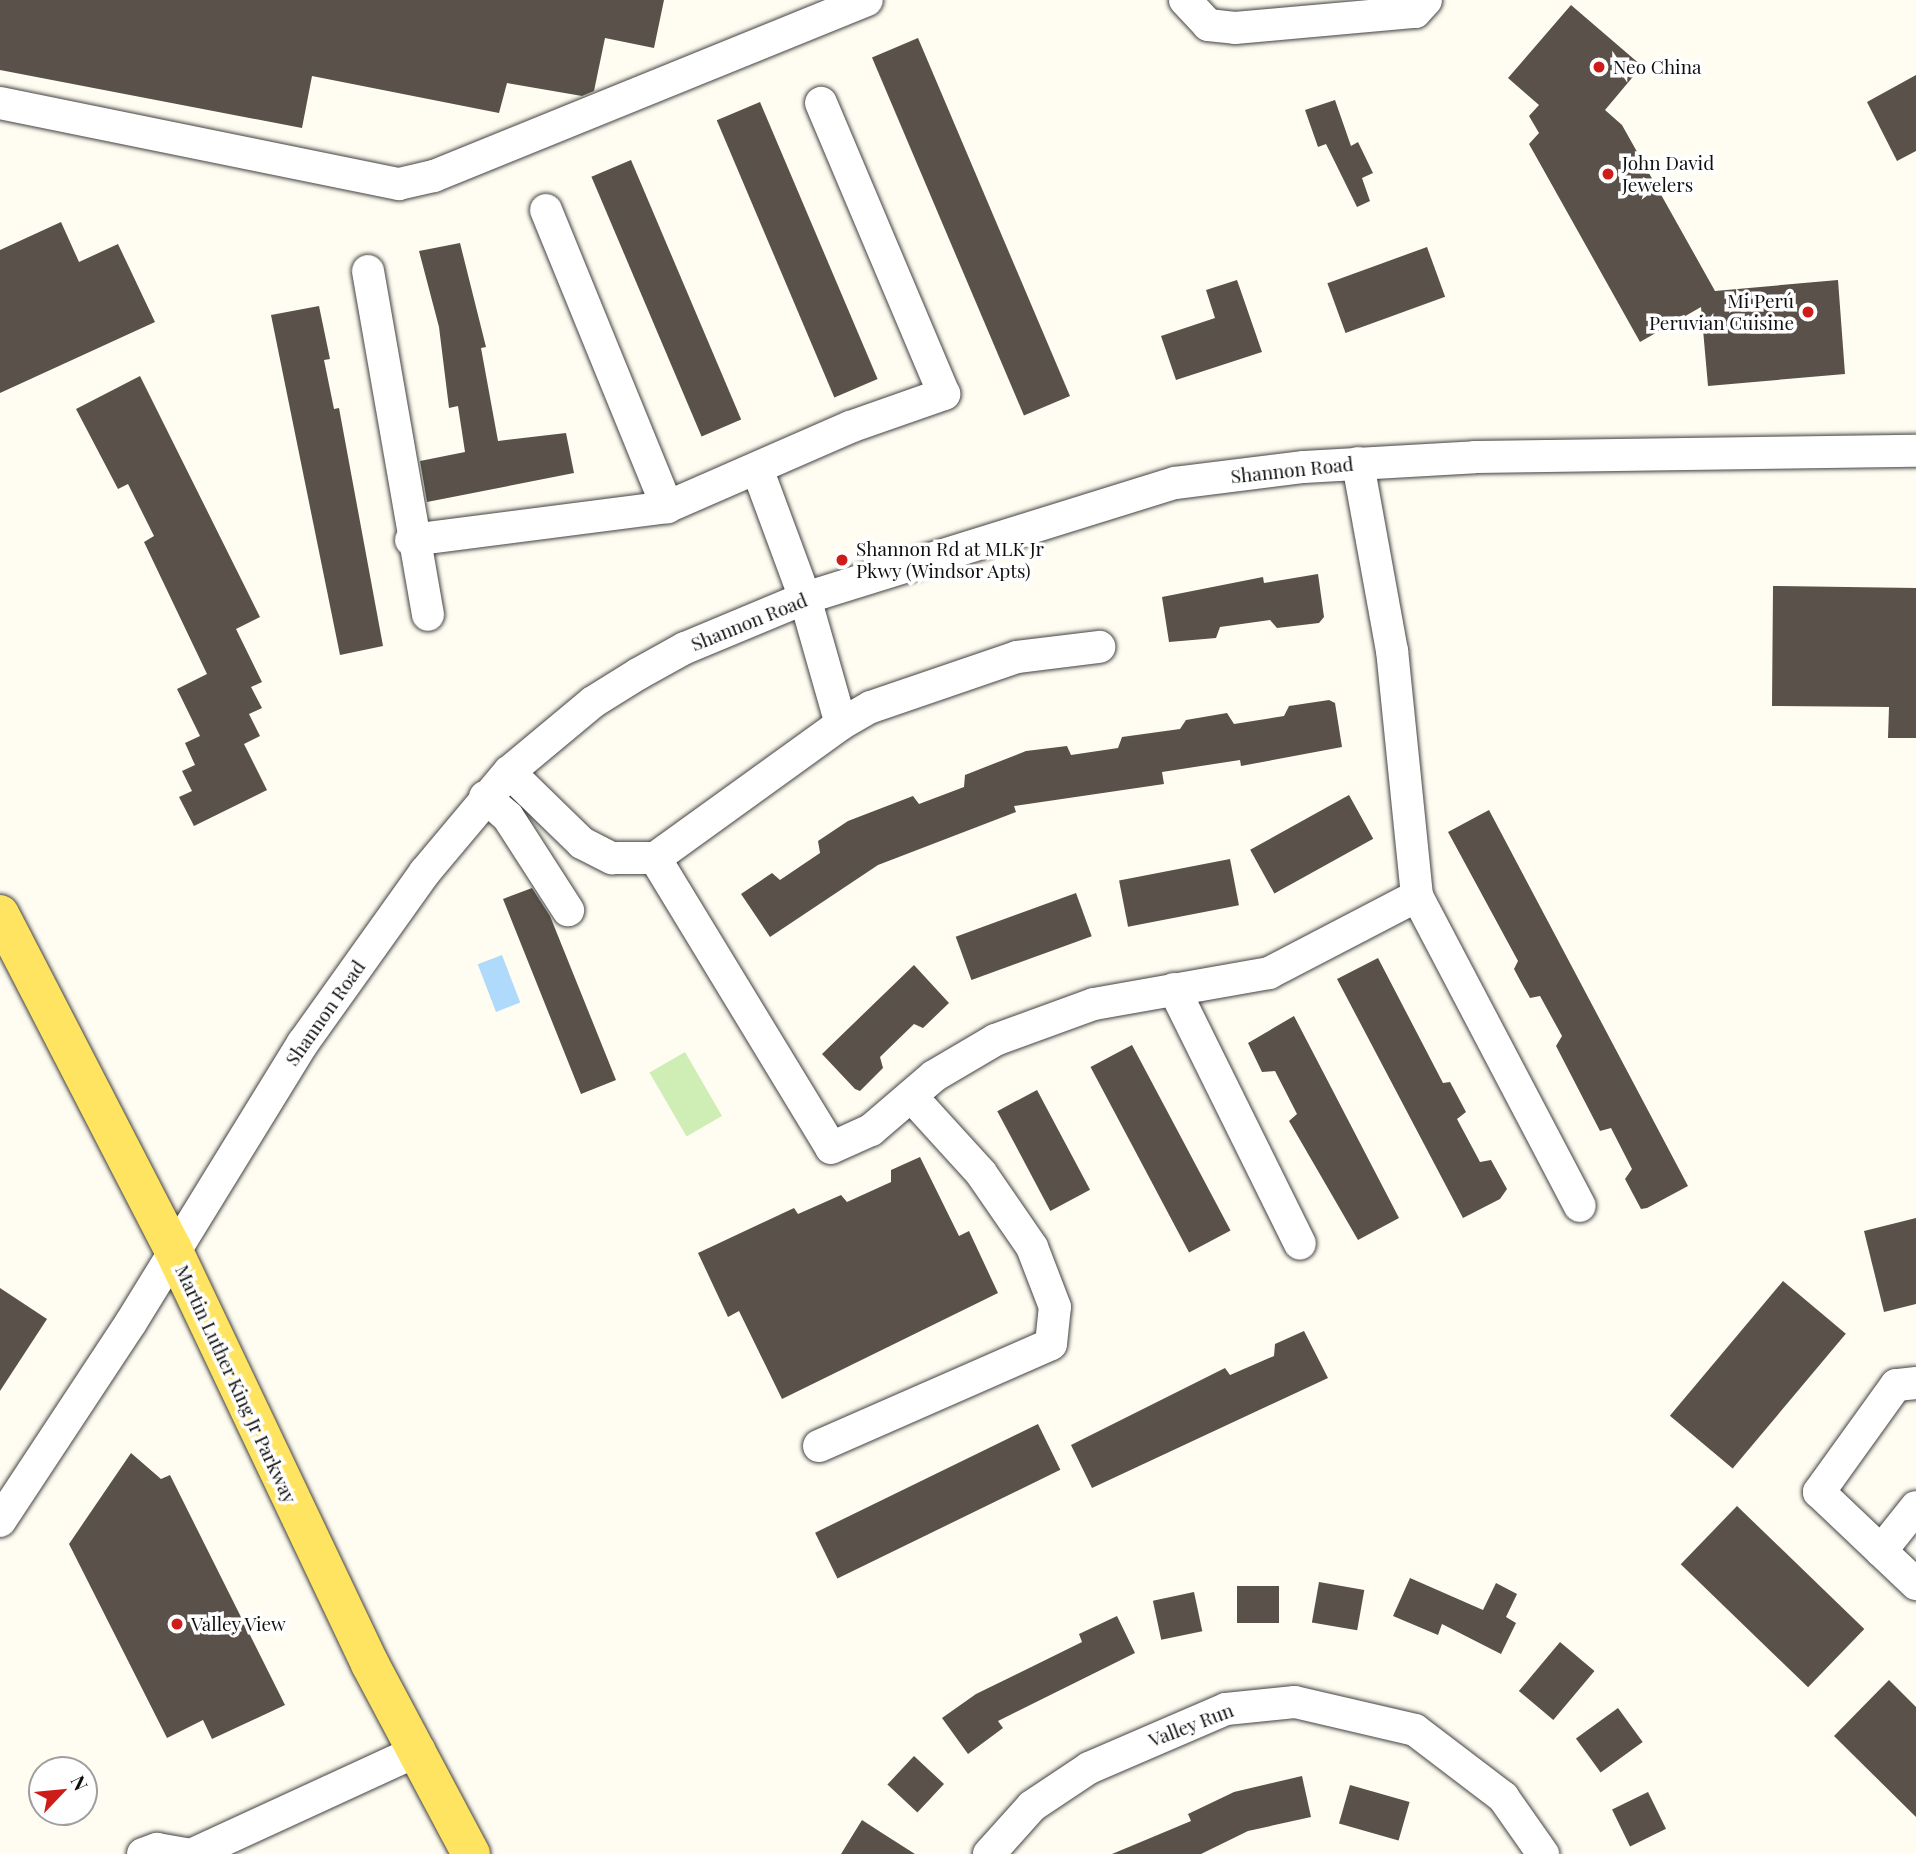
<!DOCTYPE html>
<meta charset="utf-8">
<style>
body{margin:0}
#map{position:relative;width:1916px;height:1854px;overflow:hidden;background:#fffdf1;font-family:"Playfair Display",serif}
div>[style]{position:absolute}
.green>*{inset:0;background:#cfeeb6;transform-origin:0 0}
.water>*{inset:0;background:#b0dafc;transform-origin:0 0}
.building>*{inset:0;background:#59514a;transform-origin:0 0}
.roads{filter:drop-shadow(0 0 2px #424242) drop-shadow(0 0 2px #424242)}
.minor>*{height:32px;margin:-16px;padding:0 16px;transform-origin:16px;border-radius:16px;background:#fff}
.major>*{height:38px;margin:-19px;padding:0 19px;transform-origin:19px;border-radius:19px;background:#ffe461}
.dots>*{width:19px;height:19px;translate:-50% -50%;box-sizing:border-box;border:4px solid #fff;border-radius:50%}
span{translate:-50% -50%;white-space:nowrap;text-align:center;line-height:1.15;-webkit-text-stroke:7px #fff;paint-order:stroke}
.poi-label{font-size:19px;color:#0f0f0f}
.left{translate:0 -50%;text-align:left}
.right{translate:-100% -50%;text-align:right}
.street-label{font-size:19px;color:#0f0f0f}
.north{position:absolute;left:28px;top:1756px;width:70px;height:70px;box-sizing:border-box;background:#fff;border:2px solid #9f9f9f;border-radius:50%;rotate:64deg;font-size:19px;font-weight:700;line-height:28px;text-align:center;color:#0f0f0f}
.north::after{content:'';display:block;margin:auto;width:24px;height:32px;background:#ce1d18;clip-path:polygon(50% 0,100% 100%,50% 72%,0 100%)}
</style>
<div id="map">
<div class="green">
<div style="left:685px;top:1052px;width:74px;height:41px;rotate:60deg"></div>
</div>
<div class="water">
<div style="left:502px;top:955px;width:51px;height:26px;rotate:69deg"></div>
</div>
<div class="building">
<div style="clip-path:polygon(0 0,664px 0,654px 48px,605px 38px,594px 91px,582px 96px,507px 83px,499px 113px,312px 76px,302px 128px,0 70px)"></div>
<div style="clip-path:polygon(1571px 5px,1642px 66px,1605px 110px,1622px 125px,1715px 291px,1838px 280px,1845px 374px,1708px 386px,1701px 307px,1640px 342px,1529px 144px,1539px 133px,1529px 116px,1539px 105px,1508px 78px)"></div>
<div style="left:918px;top:38px;width:389px;height:50px;rotate:67deg"></div>
<div style="clip-path:polygon(1916px 75px,1916px 151px,1897px 161px,1867px 102px)"></div>
<div style="clip-path:polygon(1335px 100px,1351px 146px,1358px 142px,1373px 173px,1362px 178px,1370px 201px,1357px 207px,1326px 144px,1318px 147px,1305px 110px)"></div>
<div style="left:760px;top:102px;width:301px;height:47px;rotate:67deg"></div>
<div style="left:631px;top:160px;width:282px;height:43px;rotate:67deg"></div>
<div style="clip-path:polygon(61px 222px,79px 262px,118px 244px,155px 322px,0 393px,0 250px)"></div>
<div style="clip-path:polygon(460px 243px,486px 347px,481px 348px,498px 441px,566px 433px,574px 473px,427px 502px,420px 461px,465px 452px,458px 406px,449px 408px,439px 327px,419px 251px)"></div>
<div style="left:1427px;top:247px;width:53px;height:106px;rotate:70deg"></div>
<div style="clip-path:polygon(1237px 280px,1262px 352px,1176px 380px,1161px 336px,1215px 318px,1206px 290px)"></div>
<div style="clip-path:polygon(319px 306px,330px 359px,324px 360px,334px 409px,339px 408px,383px 646px,340px 655px,271px 315px)"></div>
<div style="clip-path:polygon(140px 376px,260px 617px,236px 629px,262px 682px,251px 687px,262px 708px,249px 714px,260px 736px,244px 744px,267px 790px,194px 826px,179px 797px,192px 791px,182px 771px,195px 765px,185px 743px,200px 736px,177px 689px,207px 674px,144px 542px,154px 536px,128px 484px,118px 489px,76px 409px)"></div>
<div style="clip-path:polygon(1318px 574px,1324px 617px,1319px 623px,1277px 628px,1270px 620px,1220px 627px,1216px 638px,1169px 642px,1162px 597px,1263px 577px,1264px 583px)"></div>
<div style="clip-path:polygon(1773px 586px,1916px 588px,1916px 738px,1888px 738px,1889px 707px,1772px 706px)"></div>
<div style="clip-path:polygon(1329px 700px,1335px 703px,1342px 747px,1241px 766px,1240px 760px,1162px 772px,1164px 784px,1014px 806px,1016px 812px,878px 865px,770px 937px,741px 894px,772px 873px,780px 880px,820px 853px,818px 841px,848px 821px,913px 796px,919px 804px,964px 787px,965px 775px,1026px 751px,1067px 746px,1071px 755px,1118px 748px,1122px 737px,1180px 729px,1186px 720px,1227px 713px,1234px 724px,1284px 716px,1289px 706px)"></div>
<div style="left:1349px;top:795px;width:50px;height:113px;rotate:61deg"></div>
<div style="clip-path:polygon(1489px 810px,1688px 1186px,1647px 1208px,1641px 1209px,1625px 1179px,1632px 1169px,1611px 1128px,1600px 1131px,1556px 1046px,1562px 1036px,1540px 996px,1530px 998px,1521px 982px,1514px 969px,1518px 961px,1448px 832px)"></div>
<div style="left:1230px;top:859px;width:47px;height:113px;rotate:79deg"></div>
<div style="clip-path:polygon(532px 888px,550px 916px,616px 1080px,581px 1094px,503px 899px)"></div>
<div style="left:1076px;top:893px;width:46px;height:128px;rotate:70deg"></div>
<div style="clip-path:polygon(1378px 958px,1443px 1083px,1450px 1082px,1466px 1112px,1457px 1119px,1480px 1162px,1491px 1160px,1507px 1189px,1500px 1199px,1463px 1218px,1337px 979px)"></div>
<div style="clip-path:polygon(914px 965px,949px 1003px,923px 1028px,914px 1024px,880px 1057px,883px 1068px,860px 1091px,855px 1089px,822px 1054px)"></div>
<div style="clip-path:polygon(1294px 1016px,1399px 1218px,1358px 1240px,1289px 1121px,1297px 1114px,1275px 1071px,1262px 1072px,1248px 1043px)"></div>
<div style="left:1132px;top:1045px;width:210px;height:47px;rotate:62deg"></div>
<div style="left:1037px;top:1090px;width:113px;height:45px;rotate:62deg"></div>
<div style="clip-path:polygon(920px 1157px,959px 1236px,969px 1231px,998px 1293px,782px 1399px,739px 1311px,728px 1317px,698px 1253px,794px 1208px,798px 1214px,841px 1195px,847px 1202px,891px 1182px,891px 1170px)"></div>
<div style="clip-path:polygon(1916px 1218px,1916px 1304px,1884px 1312px,1864px 1231px)"></div>
<div style="left:1783px;top:1281px;width:82px;height:176px;rotate:40deg"></div>
<div style="clip-path:polygon(0 1288px,47px 1319px,0 1391px)"></div>
<div style="clip-path:polygon(1304px 1331px,1328px 1378px,1092px 1488px,1071px 1445px,1225px 1368px,1230px 1375px,1274px 1356px,1275px 1344px)"></div>
<div style="left:1038px;top:1424px;width:51px;height:248px;rotate:64deg"></div>
<div style="clip-path:polygon(131px 1453px,161px 1479px,170px 1475px,285px 1705px,212px 1739px,203px 1720px,167px 1738px,69px 1544px)"></div>
<div style="left:1737px;top:1506px;width:177px;height:81px;rotate:44deg"></div>
<div style="clip-path:polygon(1410px 1578px,1483px 1610px,1496px 1583px,1517px 1594px,1506px 1617px,1516px 1623px,1501px 1654px,1442px 1624px,1438px 1635px,1393px 1616px)"></div>
<div style="left:1319px;top:1582px;width:46px;height:41px;rotate:10deg"></div>
<div style="left:1237px;top:1586px;width:42px;height:37px"></div>
<div style="left:1194px;top:1592px;width:40px;height:42px;rotate:78deg"></div>
<div style="clip-path:polygon(1117px 1616px,1135px 1653px,998px 1721px,1003px 1728px,968px 1754px,942px 1718px,976px 1694px,1082px 1642px,1079px 1634px)"></div>
<div style="left:1560px;top:1642px;width:45px;height:64px;rotate:40deg"></div>
<div style="clip-path:polygon(1889px 1680px,1916px 1707px,1916px 1817px,1834px 1736px)"></div>
<div style="left:1618px;top:1708px;width:42px;height:52px;rotate:54deg"></div>
<div style="left:914px;top:1756px;width:41px;height:39px;rotate:43deg"></div>
<div style="clip-path:polygon(1302px 1776px,1311px 1817px,1248px 1831px,1201px 1854px,1112px 1854px,1191px 1821px,1188px 1814px,1234px 1792px)"></div>
<div style="left:1350px;top:1785px;width:62px;height:40px;rotate:16deg"></div>
<div style="left:1648px;top:1792px;width:41px;height:40px;rotate:64deg"></div>
<div style="clip-path:polygon(862px 1820px,882px 1833px,915px 1854px,841px 1854px)"></div>
</div>
<div class="roads">
<div class="minor">
<div style="left:1185px;top:0;width:34px;rotate:47deg"></div>
<div style="left:1208px;top:25px;width:27px;rotate:6deg"></div>
<div style="left:1235px;top:28px;width:181px;rotate:-5.1deg"></div>
<div style="left:1415px;top:12px;width:16px;rotate:-47deg"></div>
<div style="left:0;top:103px;width:407px;rotate:11.5deg"></div>
<div style="left:399px;top:184px;width:36px;rotate:-13deg"></div>
<div style="left:434px;top:176px;width:467px;rotate:-22.1deg"></div>
<div style="left:546px;top:210px;width:321px;rotate:67.8deg"></div>
<div style="left:368px;top:271px;width:349px;rotate:80.1deg"></div>
<div style="left:758px;top:471px;width:135px;rotate:69.7deg"></div>
<div style="left:805px;top:598px;width:131px;rotate:74.1deg"></div>
<div style="left:841px;top:724px;width:34px;rotate:-30deg"></div>
<div style="left:871px;top:707px;width:154px;rotate:-18.9deg"></div>
<div style="left:1017px;top:657px;width:83px;rotate:-7deg"></div>
<div style="left:411px;top:540px;width:258px;rotate:-7.3deg"></div>
<div style="left:667px;top:507px;width:200px;rotate:-23.6deg"></div>
<div style="left:850px;top:427px;width:100px;rotate:-19.3deg"></div>
<div style="left:944px;top:394px;width:316px;rotate:-112.9deg"></div>
<div style="left:841px;top:724px;width:229px;rotate:144.2deg"></div>
<div style="left:655px;top:858px;width:339px;rotate:58.7deg"></div>
<div style="left:831px;top:1148px;width:44px;rotate:-24.2deg"></div>
<div style="left:871px;top:1130px;width:83px;rotate:-40.6deg"></div>
<div style="left:934px;top:1076px;width:71px;rotate:-30.5deg"></div>
<div style="left:995px;top:1040px;width:105px;rotate:-20deg"></div>
<div style="left:1094px;top:1004px;width:178px;rotate:-10deg"></div>
<div style="left:1269px;top:973px;width:167px;rotate:-27.5deg"></div>
<div style="left:1417px;top:896px;width:246px;rotate:-95.8deg"></div>
<div style="left:1392px;top:651px;width:191px;rotate:-100.3deg"></div>
<div style="left:509px;top:772px;width:102px;rotate:44.2deg"></div>
<div style="left:582px;top:843px;width:34px;rotate:27deg"></div>
<div style="left:612px;top:858px;width:43px"></div>
<div style="left:485px;top:797px;width:30px;rotate:41deg"></div>
<div style="left:508px;top:817px;width:111px;rotate:57.2deg"></div>
<div style="left:1417px;top:896px;width:350px;rotate:62.3deg"></div>
<div style="left:1174px;top:989px;width:284px;rotate:63.7deg"></div>
<div style="left:1916px;top:1383px;width:20px;rotate:174deg"></div>
<div style="left:1896px;top:1385px;width:132px;rotate:125.7deg"></div>
<div style="left:1819px;top:1492px;width:134px;rotate:43.5deg"></div>
<div style="left:819px;top:1446px;width:253px;rotate:-23.7deg"></div>
<div style="left:1051px;top:1344px;width:37px;rotate:-84deg"></div>
<div style="left:1055px;top:1307px;width:64px;rotate:-111deg"></div>
<div style="left:1032px;top:1247px;width:90px;rotate:-124.6deg"></div>
<div style="left:981px;top:1173px;width:104px;rotate:-132.3deg"></div>
<div style="left:0;top:1521px;width:236px;rotate:-56.6deg"></div>
<div style="left:130px;top:1324px;width:330px;rotate:-58.4deg"></div>
<div style="left:303px;top:1043px;width:210px;rotate:-54.5deg"></div>
<div style="left:425px;top:872px;width:131px;rotate:-50deg"></div>
<div style="left:509px;top:772px;width:109px;rotate:-39.8deg"></div>
<div style="left:593px;top:702px;width:53px;rotate:-31.9deg"></div>
<div style="left:638px;top:674px;width:54px;rotate:-29deg"></div>
<div style="left:685px;top:648px;width:130px;rotate:-22.6deg"></div>
<div style="left:805px;top:598px;width:387px;rotate:-17.3deg"></div>
<div style="left:1175px;top:483px;width:130px;rotate:-7.1deg"></div>
<div style="left:1304px;top:467px;width:171px;rotate:-3.3deg"></div>
<div style="left:1475px;top:457px;width:441px;rotate:-0.8deg"></div>
<div style="left:1881px;top:1551px;width:56px;rotate:-51.5deg"></div>
<div style="left:143px;top:1854px;width:15px;rotate:-20deg"></div>
<div style="left:157px;top:1849px;width:29px;rotate:10deg"></div>
<div style="left:193px;top:1854px;width:249px;rotate:-24.7deg"></div>
<div style="left:989px;top:1854px;width:64px;rotate:-48.1deg"></div>
<div style="left:1032px;top:1806px;width:69px;rotate:-33.7deg"></div>
<div style="left:1089px;top:1768px;width:149px;rotate:-23.3deg"></div>
<div style="left:1226px;top:1709px;width:69px;rotate:-5.8deg"></div>
<div style="left:1295px;top:1702px;width:123px;rotate:13.1deg"></div>
<div style="left:1415px;top:1730px;width:111px;rotate:37.3deg"></div>
<div style="left:1503px;top:1797px;width:70px;rotate:54.9deg"></div>
</div>
<div class="major">
<div style="left:0;top:914px;width:377px;rotate:62.7deg"></div>
<div style="left:173px;top:1249px;width:459px;rotate:64.6deg"></div>
<div style="left:370px;top:1664px;width:215px;rotate:62deg"></div>
</div>
</div>
<div class="dots">
<div style="left:1599px;top:67px;background:#ce1d18"></div>
<div style="left:1608px;top:174px;background:#ce1d18"></div>
<div style="left:1808px;top:312px;background:#ce1d18"></div>
<div style="left:842px;top:560px;background:#ce1d18"></div>
<div style="left:177px;top:1624px;background:#ce1d18"></div>
</div>
<div class="poi-label">
<span class="left" style="left:1613px;top:67px">Neo China</span>
<span class="left" style="left:1622px;top:174px">John David<br>Jewelers</span>
<span class="right" style="left:1794px;top:312px">Mi Perú<br>Peruvian Cuisine</span>
<span class="left" style="left:856px;top:560px">Shannon Rd at MLK Jr<br>Pkwy (Windsor Apts)</span>
<span class="left" style="left:191px;top:1624px">Valley View</span>
</div>
<div class="street-label">
<span style="left:1292px;top:470px;rotate:-6deg">Shannon Road</span>
<span style="left:749px;top:622px;rotate:-22deg">Shannon Road</span>
<span style="left:325px;top:1013px;rotate:-55deg">Shannon Road</span>
<span style="left:236px;top:1384px;rotate:65deg">Martin Luther King Jr Parkway</span>
<span style="left:1191px;top:1725px;rotate:-21deg">Valley Run</span>
</div>
<div class="north">N</div>
</div>
